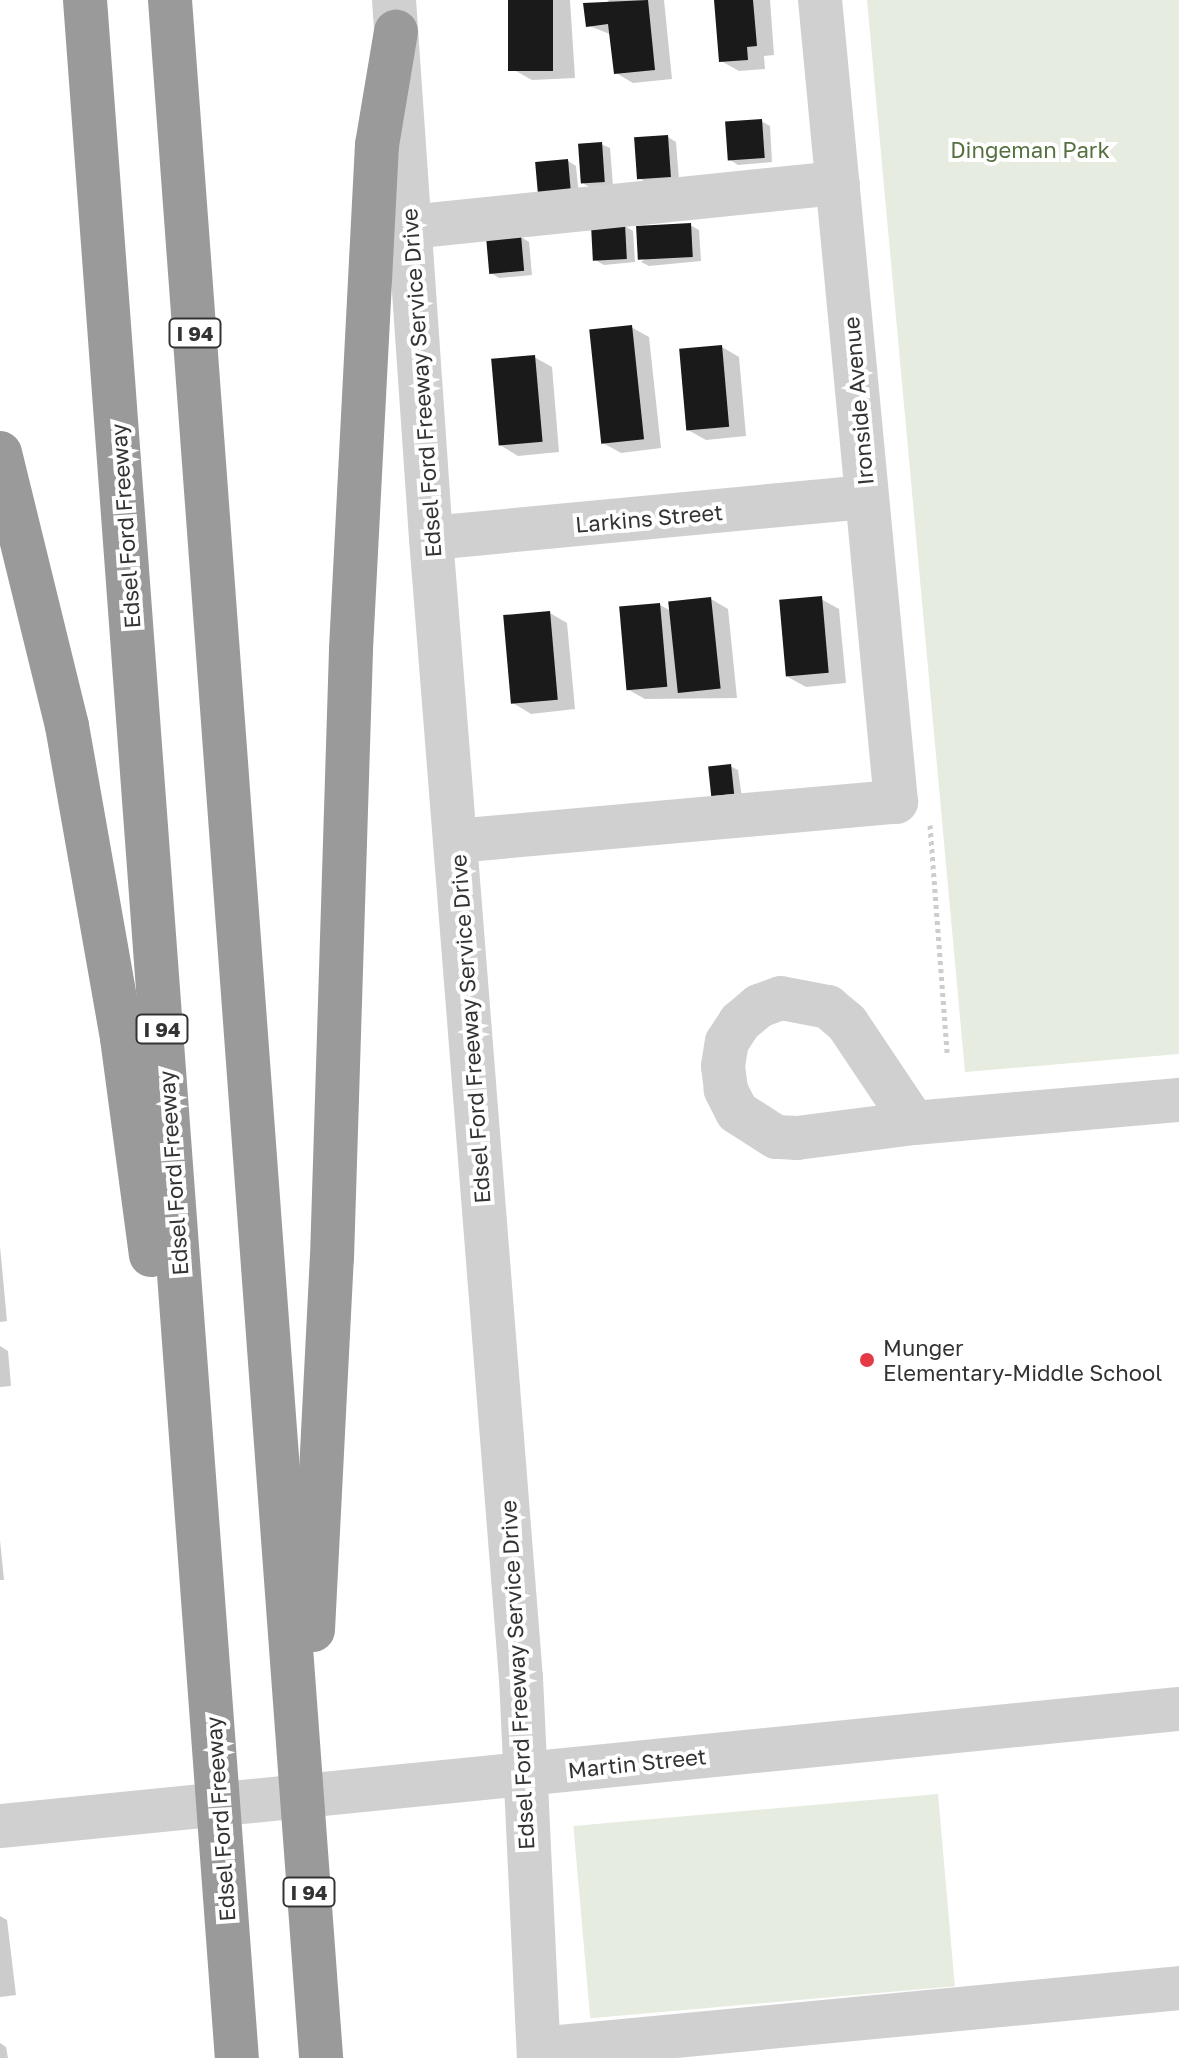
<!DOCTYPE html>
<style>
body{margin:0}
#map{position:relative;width:1179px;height:2058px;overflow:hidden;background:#fff;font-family:"Golos Text",sans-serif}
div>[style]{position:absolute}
.green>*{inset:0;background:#e6ecdf;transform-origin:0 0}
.shadow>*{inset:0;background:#0003}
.building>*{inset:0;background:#1a1a1a;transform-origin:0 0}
.path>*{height:5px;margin-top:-2.5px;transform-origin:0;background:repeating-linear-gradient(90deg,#cdcdcd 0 4px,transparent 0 8px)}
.minor>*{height:44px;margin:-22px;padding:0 22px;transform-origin:22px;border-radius:22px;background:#d0d0d0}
.highway>*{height:44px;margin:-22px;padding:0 22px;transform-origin:22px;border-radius:22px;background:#9a9a9a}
.dots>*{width:22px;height:22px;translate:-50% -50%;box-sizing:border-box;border:4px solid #fff;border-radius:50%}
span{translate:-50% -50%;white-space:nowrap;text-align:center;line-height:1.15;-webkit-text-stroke:8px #fff;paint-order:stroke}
.shield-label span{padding:2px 6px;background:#fff;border:2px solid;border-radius:6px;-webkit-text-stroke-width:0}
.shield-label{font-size:20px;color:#333;font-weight:700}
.park-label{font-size:22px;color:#56703f}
.street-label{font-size:22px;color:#333}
.poi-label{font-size:22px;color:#333}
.left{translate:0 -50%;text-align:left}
</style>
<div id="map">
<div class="green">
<div style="clip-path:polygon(867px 0,1179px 0,1179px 1054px,965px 1072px)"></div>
<div style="left:938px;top:1794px;width:193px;height:366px;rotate:85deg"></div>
</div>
<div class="shadow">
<div style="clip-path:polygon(510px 0,570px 0,575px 78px,532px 80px,514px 70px)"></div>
<div style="clip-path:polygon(609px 0,664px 0,672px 79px,633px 83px,616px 73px,612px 35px,587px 25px)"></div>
<div style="clip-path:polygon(716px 0,770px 0,774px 55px,764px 56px,765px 69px,739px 71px,721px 61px)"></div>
<div style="clip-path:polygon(761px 121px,770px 126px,772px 162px,738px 165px,730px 160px)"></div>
<div style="clip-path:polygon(668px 137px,676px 142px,679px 180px,647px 183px,639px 178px)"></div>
<div style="clip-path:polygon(601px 144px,610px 148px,613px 186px,592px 188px,584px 184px)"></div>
<div style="clip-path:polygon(568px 161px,576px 166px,579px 196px,549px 199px)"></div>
<div style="clip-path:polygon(690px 225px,699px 230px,701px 261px,649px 266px,641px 262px)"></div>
<div style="clip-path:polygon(625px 226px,633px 231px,635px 262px,604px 265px,595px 260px)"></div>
<div style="clip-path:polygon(521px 237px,529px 242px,532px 275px,499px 278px,491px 273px)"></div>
<div style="clip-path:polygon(631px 327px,649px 337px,661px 448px,621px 453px,603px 443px)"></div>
<div style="clip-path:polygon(722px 347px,739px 357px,746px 436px,706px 440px,688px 430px)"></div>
<div style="clip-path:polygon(534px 357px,552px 367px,559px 452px,518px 456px,500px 445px)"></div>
<div style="clip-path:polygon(711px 599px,728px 609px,737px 698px,645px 699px,627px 689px,660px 605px,671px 611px)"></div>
<div style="clip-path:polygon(821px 599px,839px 609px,846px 683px,806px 687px,788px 677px)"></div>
<div style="clip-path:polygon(550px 613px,567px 623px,575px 709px,531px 714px,513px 703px)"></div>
<div style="clip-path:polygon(730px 766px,738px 770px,742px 798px,722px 800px,714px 795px)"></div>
<div style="clip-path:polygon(0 1246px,7px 1321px,0 1322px)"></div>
<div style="clip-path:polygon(0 1346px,8px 1351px,11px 1386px,0 1387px)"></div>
<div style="clip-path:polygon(0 1540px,4px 1580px,0 1580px)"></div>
<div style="clip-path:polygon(0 1916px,7px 1920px,16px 1995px,0 1997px)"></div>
<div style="clip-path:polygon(0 2043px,6px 2047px,8px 2058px,0 2058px)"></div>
</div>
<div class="building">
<div style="left:508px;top:0;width:45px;height:71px"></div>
<div style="clip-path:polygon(648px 0,655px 70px,614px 74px,608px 24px,586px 27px,583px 3px)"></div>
<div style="clip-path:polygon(714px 0,753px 0,757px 46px,747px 47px,748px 60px,719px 62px)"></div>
<div style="left:762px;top:119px;width:39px;height:37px;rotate:86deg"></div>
<div style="left:668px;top:135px;width:42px;height:34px;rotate:86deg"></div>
<div style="left:602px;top:142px;width:40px;height:24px;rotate:86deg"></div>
<div style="left:568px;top:159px;width:33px;height:33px;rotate:85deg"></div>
<div style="left:691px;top:223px;width:34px;height:55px;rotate:87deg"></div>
<div style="left:625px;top:224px;width:35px;height:34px;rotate:87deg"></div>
<div style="left:521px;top:235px;width:36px;height:35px;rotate:85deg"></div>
<div style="left:632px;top:325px;width:115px;height:43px;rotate:84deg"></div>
<div style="left:722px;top:345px;width:82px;height:43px;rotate:85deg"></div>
<div style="left:535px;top:355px;width:87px;height:44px;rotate:85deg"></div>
<div style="left:822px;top:596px;width:77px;height:43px;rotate:85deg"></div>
<div style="left:711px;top:597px;width:92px;height:43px;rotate:84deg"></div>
<div style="left:660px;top:603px;width:84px;height:41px;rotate:85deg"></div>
<div style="left:550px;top:611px;width:89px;height:47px;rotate:85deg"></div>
<div style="left:731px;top:764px;width:30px;height:23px;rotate:84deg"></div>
</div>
<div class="path">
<div style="left:930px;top:825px;width:228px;rotate:85.7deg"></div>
</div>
<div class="minor">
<div style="left:394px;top:0;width:539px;rotate:86.07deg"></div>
<div style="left:431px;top:538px;width:1144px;rotate:85.49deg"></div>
<div style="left:521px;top:1678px;width:380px;rotate:87.3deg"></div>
<div style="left:410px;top:227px;width:430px;rotate:-5.9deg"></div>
<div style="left:431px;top:538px;width:438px;rotate:-5.4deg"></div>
<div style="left:455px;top:841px;width:443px;rotate:-5.1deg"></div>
<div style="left:896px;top:802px;width:806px;rotate:-95.41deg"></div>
<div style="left:781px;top:998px;width:48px;rotate:10.8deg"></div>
<div style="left:828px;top:1007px;width:25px;rotate:40deg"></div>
<div style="left:847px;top:1023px;width:120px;rotate:56.2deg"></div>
<div style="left:914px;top:1123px;width:118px;rotate:172.7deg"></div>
<div style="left:797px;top:1138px;width:21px;rotate:-177deg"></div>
<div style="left:776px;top:1137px;width:46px;rotate:-147.3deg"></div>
<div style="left:737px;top:1112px;width:25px;rotate:-117deg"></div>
<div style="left:726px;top:1090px;width:24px;rotate:-97deg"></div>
<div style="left:723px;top:1066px;width:24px;rotate:-81deg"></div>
<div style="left:727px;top:1042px;width:24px;rotate:-57deg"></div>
<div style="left:740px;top:1022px;width:25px;rotate:-40deg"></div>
<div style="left:759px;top:1006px;width:23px;rotate:-20deg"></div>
<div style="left:914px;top:1123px;width:266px;rotate:-5deg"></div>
<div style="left:0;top:1826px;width:1185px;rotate:-5.67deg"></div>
<div style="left:539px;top:2049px;width:643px;rotate:-5.44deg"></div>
</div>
<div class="highway">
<div style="left:85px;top:0;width:2064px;rotate:85.78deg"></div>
<div style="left:170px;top:0;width:2064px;rotate:85.8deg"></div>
<div style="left:0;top:453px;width:281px;rotate:76.2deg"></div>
<div style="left:67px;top:726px;width:317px;rotate:80deg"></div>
<div style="left:122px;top:1038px;width:219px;rotate:82.4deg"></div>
<div style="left:313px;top:1630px;width:372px;rotate:-87.1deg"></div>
<div style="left:332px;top:1258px;width:609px;rotate:-88.21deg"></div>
<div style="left:351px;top:649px;width:505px;rotate:-87.05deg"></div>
<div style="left:377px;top:145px;width:115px;rotate:-80.5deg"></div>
</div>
<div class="dots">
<div style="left:867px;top:1360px;background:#e63946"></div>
</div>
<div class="shield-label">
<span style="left:195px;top:333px">I 94</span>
<span style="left:162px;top:1029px">I 94</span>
<span style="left:309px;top:1892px">I 94</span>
</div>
<div class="park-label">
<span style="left:1030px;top:150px">Dingeman Park</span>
</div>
<div class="street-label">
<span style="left:421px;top:383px;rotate:-94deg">Edsel Ford Freeway Service Drive</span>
<span style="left:858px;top:401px;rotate:-95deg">Ironside Avenue</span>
<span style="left:649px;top:518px;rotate:-5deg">Larkins Street</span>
<span style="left:125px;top:526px;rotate:-94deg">Edsel Ford Freeway</span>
<span style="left:470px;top:1029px;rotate:-94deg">Edsel Ford Freeway Service Drive</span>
<span style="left:173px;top:1173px;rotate:-94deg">Edsel Ford Freeway</span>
<span style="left:517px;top:1675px;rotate:-93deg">Edsel Ford Freeway Service Drive</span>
<span style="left:637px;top:1763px;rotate:-6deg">Martin Street</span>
<span style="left:220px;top:1819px;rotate:-94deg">Edsel Ford Freeway</span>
</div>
<div class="poi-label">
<span class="left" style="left:883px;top:1360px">Munger<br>Elementary-Middle School</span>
</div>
</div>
